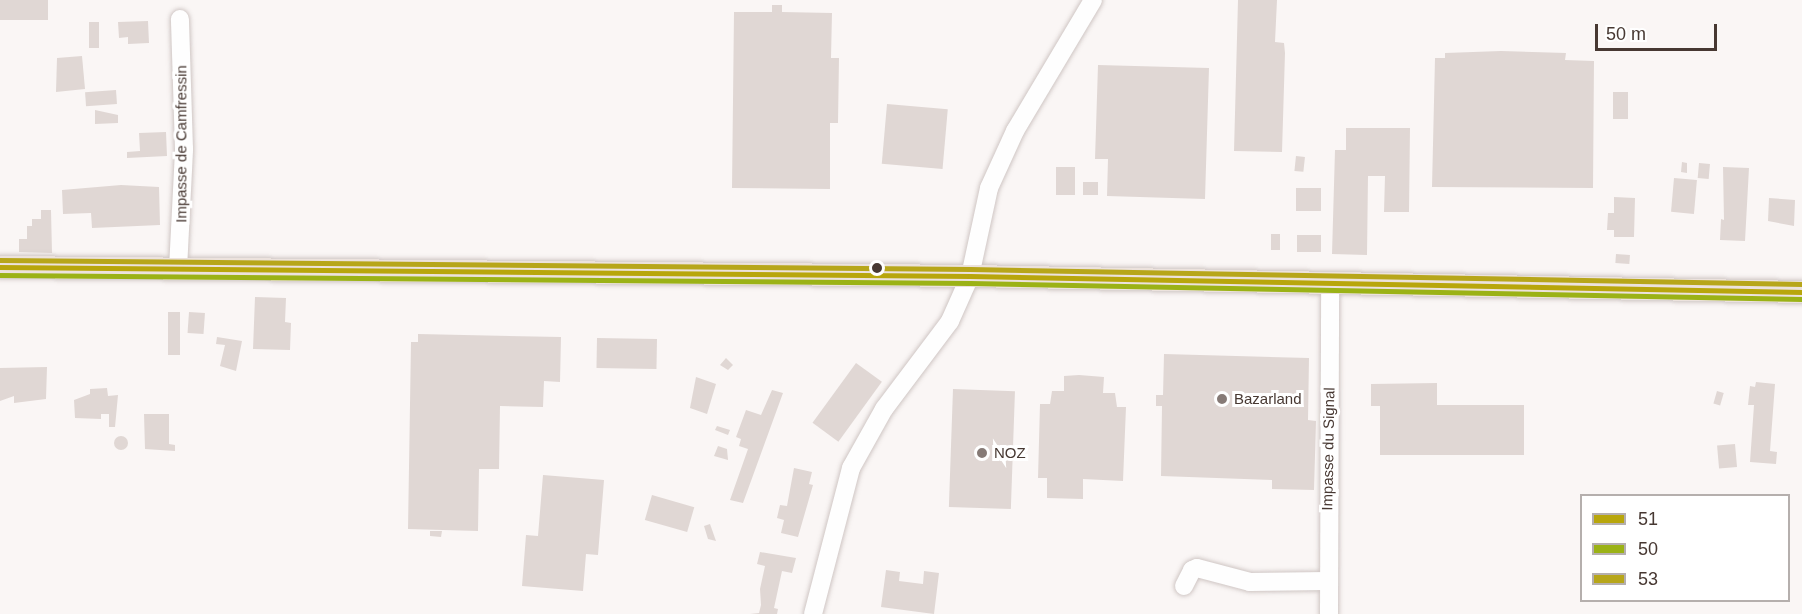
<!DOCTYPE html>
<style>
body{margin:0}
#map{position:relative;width:1802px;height:614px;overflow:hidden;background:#faf6f5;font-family:Helvetica,sans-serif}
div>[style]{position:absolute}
.building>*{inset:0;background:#e0d7d4;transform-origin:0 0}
.round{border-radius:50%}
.roads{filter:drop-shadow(0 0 2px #cfc6c4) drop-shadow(0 0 2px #cfc6c4)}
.minor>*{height:18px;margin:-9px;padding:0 9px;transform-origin:9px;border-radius:9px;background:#fefefe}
.major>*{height:22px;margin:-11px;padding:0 11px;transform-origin:11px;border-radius:11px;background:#ece2dd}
.bus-1>*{height:4.5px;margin:-2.25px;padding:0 2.25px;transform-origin:2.25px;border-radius:2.25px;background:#b8a60c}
.bus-2>*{height:4.5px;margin:-2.25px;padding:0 2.25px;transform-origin:2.25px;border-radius:2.25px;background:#9bb216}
.bus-3>*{height:4.5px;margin:-2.25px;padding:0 2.25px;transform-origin:2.25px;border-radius:2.25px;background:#b7a61a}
.dots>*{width:16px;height:16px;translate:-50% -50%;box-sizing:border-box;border:3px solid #fff;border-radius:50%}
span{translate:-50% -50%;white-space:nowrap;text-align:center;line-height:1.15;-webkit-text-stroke:6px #fff;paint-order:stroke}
.street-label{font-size:15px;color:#473832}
.poi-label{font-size:15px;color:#473832}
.left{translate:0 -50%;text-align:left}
.legend{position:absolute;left:1580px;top:494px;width:210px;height:108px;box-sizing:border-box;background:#fff;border:2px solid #b5afad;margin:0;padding:8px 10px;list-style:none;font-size:18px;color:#473832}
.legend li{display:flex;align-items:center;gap:12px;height:30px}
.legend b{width:30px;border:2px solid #b5afad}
.scale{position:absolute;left:1595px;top:24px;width:122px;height:27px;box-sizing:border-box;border:3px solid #473832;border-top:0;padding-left:8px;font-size:18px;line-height:21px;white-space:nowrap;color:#473832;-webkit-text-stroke:4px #fff;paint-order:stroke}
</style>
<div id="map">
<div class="building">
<div style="left:0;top:0;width:48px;height:20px"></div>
<div style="clip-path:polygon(1238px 0,1277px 0,1275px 42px,1284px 43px,1285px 53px,1282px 152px,1234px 151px)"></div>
<div style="clip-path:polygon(772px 5px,782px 5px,782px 12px,832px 13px,831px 58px,839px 58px,838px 123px,830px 123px,830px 189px,732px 188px,734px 12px,772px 12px)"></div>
<div style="clip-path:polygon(148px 21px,149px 43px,128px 44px,128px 37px,119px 38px,118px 22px)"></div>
<div style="left:89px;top:22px;width:10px;height:26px"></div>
<div style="clip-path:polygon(1501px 51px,1566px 53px,1565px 60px,1594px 61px,1593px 188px,1432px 187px,1435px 58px,1445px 58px,1445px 53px)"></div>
<div style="clip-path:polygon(82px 56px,85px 89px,56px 92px,57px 58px)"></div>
<div style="clip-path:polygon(1098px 65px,1209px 68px,1205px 199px,1107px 196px,1108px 159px,1095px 159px)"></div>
<div style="left:116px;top:90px;width:14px;height:31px;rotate:86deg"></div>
<div style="left:1613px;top:92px;width:15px;height:27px"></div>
<div style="left:887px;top:104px;width:61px;height:60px;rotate:5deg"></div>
<div style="clip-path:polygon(95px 110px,118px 115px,118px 123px,95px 124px)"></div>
<div style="clip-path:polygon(1346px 128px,1410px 128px,1409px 212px,1384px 212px,1385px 176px,1368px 176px,1367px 255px,1332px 254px,1335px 150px,1346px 150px)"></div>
<div style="clip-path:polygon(166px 132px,167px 156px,127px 158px,127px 152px,140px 151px,139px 133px)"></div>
<div style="left:1296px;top:156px;width:9px;height:15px;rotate:6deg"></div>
<div style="clip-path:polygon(1682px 162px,1687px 163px,1687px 173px,1681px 172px)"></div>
<div style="left:1699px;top:163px;width:11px;height:15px;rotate:5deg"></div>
<div style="left:1056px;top:167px;width:19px;height:28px"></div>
<div style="clip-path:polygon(1723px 167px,1749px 168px,1745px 241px,1720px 240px,1721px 219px,1724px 220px)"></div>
<div style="left:1674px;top:178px;width:23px;height:34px;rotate:5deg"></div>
<div style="left:1083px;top:182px;width:15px;height:13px"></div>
<div style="clip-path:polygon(121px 185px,159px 187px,160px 225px,92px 228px,91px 213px,63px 214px,62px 190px)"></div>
<div style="left:1296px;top:188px;width:25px;height:23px"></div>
<div style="clip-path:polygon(1614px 197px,1635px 198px,1634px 237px,1614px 237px,1614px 230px,1607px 230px,1608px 213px,1614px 213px)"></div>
<div style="clip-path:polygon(1769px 198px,1795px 200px,1794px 226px,1768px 221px)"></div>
<div style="clip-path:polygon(41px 210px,51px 210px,52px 253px,19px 252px,19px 239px,27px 239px,27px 226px,32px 226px,32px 219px,41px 219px)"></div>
<div style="left:1271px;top:234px;width:9px;height:16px"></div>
<div style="left:1297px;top:235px;width:24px;height:17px"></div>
<div style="left:1616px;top:254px;width:14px;height:9px;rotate:4deg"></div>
<div style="clip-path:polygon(255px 297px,286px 298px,285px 322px,291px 323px,290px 350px,253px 349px)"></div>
<div style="left:168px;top:312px;width:12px;height:43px"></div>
<div style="left:189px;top:312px;width:16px;height:21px;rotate:4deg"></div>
<div style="clip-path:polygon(418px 334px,561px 337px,560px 382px,544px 381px,543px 407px,500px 406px,499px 469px,479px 469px,478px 531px,408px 529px,411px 342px,418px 342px)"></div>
<div style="clip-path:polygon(217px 337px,242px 341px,236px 371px,220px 366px,225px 345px,216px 344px)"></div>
<div style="left:597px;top:338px;width:60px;height:30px;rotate:1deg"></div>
<div style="clip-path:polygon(1164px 354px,1309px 358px,1308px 420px,1316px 421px,1314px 490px,1272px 489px,1272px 480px,1161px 476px,1162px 406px,1156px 406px,1156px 395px,1163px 395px)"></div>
<div style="clip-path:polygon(726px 358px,733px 365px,728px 370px,720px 365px)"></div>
<div style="left:856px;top:363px;width:32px;height:74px;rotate:36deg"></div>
<div style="clip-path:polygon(47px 367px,46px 399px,14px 403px,14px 396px,0 401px,0 368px)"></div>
<div style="clip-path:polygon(1079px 375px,1104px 377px,1103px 393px,1115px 393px,1117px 407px,1126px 407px,1123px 481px,1083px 479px,1083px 499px,1047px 498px,1047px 478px,1038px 478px,1040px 404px,1050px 404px,1052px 391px,1064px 391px,1064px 376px)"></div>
<div style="clip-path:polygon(696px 377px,716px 384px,707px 414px,690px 408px)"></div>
<div style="clip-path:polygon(1756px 382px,1775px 384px,1770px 451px,1777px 452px,1776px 464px,1750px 462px,1754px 405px,1748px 405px,1750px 386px,1755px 387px)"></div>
<div style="clip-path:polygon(1437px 383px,1437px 405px,1524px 405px,1524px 455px,1380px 455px,1380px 406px,1371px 406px,1371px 384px)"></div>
<div style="clip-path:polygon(107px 388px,108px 396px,118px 395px,115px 427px,109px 427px,109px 414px,101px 414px,101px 419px,75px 418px,74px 400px,90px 394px,90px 389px)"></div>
<div style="left:953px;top:389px;width:62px;height:118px;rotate:2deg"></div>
<div style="clip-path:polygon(772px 390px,783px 393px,743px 503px,730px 500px,748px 449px,739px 446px,741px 439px,736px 437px,746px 410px,761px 415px)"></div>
<div style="left:1717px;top:391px;width:7px;height:13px;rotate:16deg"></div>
<div style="clip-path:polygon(144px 414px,169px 414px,169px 444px,175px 445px,175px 451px,145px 449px)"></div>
<div style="clip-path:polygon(717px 426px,730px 430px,728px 435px,715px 430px)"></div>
<div class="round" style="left:114px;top:436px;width:14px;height:14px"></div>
<div style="left:1735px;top:444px;width:23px;height:18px;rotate:85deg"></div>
<div style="clip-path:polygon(718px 446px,727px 449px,728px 460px,714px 456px)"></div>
<div style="clip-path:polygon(794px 468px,812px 472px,809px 484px,813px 485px,798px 537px,781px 533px,784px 520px,777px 518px,780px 505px,787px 506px)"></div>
<div style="clip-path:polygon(543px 475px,604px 480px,598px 555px,586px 554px,583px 591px,522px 586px,526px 535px,538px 536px)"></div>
<div style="left:652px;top:495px;width:44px;height:26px;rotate:16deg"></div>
<div style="clip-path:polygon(710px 524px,716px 541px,708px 539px,704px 526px)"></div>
<div style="clip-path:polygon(430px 531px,442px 531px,441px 537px,430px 536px)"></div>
<div style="clip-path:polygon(760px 552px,796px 558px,792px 573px,782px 571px,774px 608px,778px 609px,777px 614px,750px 614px,759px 613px,761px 605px,760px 589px,765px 566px,757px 564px)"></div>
<div style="clip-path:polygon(886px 570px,900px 572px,899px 581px,923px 584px,924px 571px,939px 573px,934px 614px,881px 607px)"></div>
</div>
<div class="roads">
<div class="minor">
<div style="left:178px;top:269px;width:120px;rotate:-87.1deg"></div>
<div style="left:184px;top:149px;width:130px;rotate:-91.8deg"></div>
<div style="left:1184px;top:586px;width:18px;rotate:-63deg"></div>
<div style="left:1192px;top:570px;width:5px;rotate:-22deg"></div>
<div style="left:1197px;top:568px;width:55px;rotate:14.8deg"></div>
<div style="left:1250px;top:582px;width:76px;rotate:-0.8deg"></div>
<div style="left:813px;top:614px;width:151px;rotate:-75.4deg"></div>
<div style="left:851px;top:468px;width:68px;rotate:-60.8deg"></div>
<div style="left:884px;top:409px;width:110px;rotate:-53.1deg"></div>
<div style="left:950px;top:321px;width:49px;rotate:-66deg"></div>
<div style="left:970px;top:276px;width:90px;rotate:-77.8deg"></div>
<div style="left:989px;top:188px;width:63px;rotate:-65.5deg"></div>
<div style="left:1015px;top:131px;width:152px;rotate:-59.2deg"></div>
<div style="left:1329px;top:614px;width:329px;rotate:-89.8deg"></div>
</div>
<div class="major">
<div style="left:0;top:267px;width:970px;rotate:0.53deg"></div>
<div style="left:970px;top:276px;width:832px;rotate:1.1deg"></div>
</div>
</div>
<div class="bus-1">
<div style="left:0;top:267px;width:970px;rotate:0.53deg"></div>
<div style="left:970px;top:276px;width:832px;rotate:1.1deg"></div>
</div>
<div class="bus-2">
<div style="left:0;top:275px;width:970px;rotate:0.47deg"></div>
<div style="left:970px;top:283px;width:832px;rotate:1.1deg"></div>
</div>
<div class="bus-3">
<div style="left:0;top:260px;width:970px;rotate:0.53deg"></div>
<div style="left:970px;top:269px;width:832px;rotate:1.03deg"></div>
</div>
<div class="dots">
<div style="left:877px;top:268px;background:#473832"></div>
<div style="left:1222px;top:399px;background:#867a76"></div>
<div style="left:982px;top:453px;background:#867a76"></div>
</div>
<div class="street-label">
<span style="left:181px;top:144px;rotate:-90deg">Impasse de Camfressin</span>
<span style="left:1328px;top:449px;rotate:-89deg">Impasse du Signal</span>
</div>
<div class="poi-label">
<span class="left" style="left:1234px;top:399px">Bazarland</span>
<span class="left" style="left:994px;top:453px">NOZ</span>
</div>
<ul class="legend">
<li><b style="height:8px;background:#b8a60c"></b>51</li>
<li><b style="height:8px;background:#9bb216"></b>50</li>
<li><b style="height:8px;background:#b7a61a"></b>53</li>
</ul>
<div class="scale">50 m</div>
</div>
